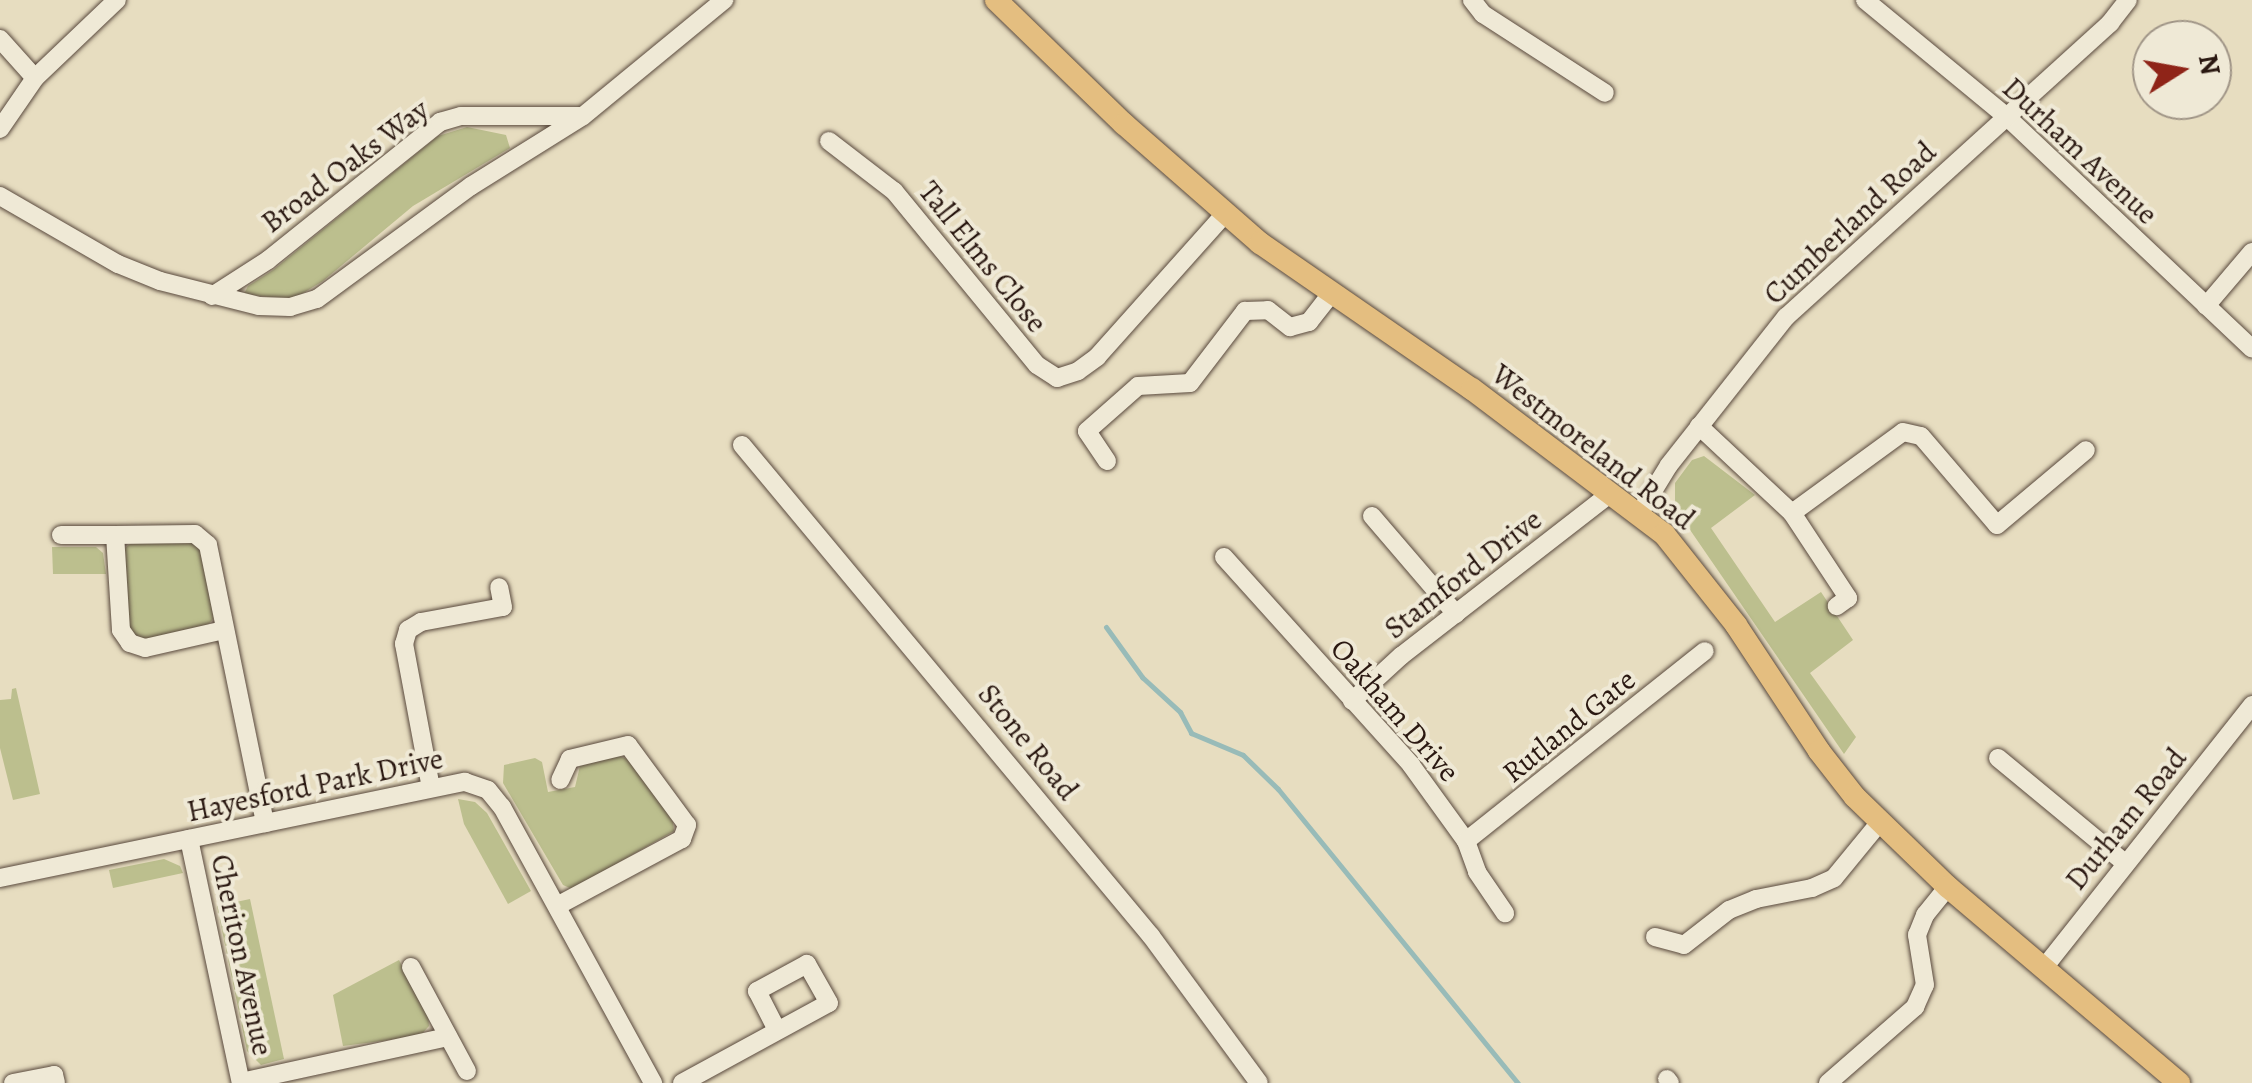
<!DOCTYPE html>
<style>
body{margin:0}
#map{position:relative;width:2252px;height:1083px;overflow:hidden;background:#e7ddc0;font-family:Alegreya,serif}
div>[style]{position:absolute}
.green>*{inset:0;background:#bcbf8e}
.stream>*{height:5px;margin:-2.5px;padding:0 2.5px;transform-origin:2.5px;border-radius:2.5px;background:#98bbb8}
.roads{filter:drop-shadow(0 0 2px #59493d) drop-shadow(0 0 2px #59493d)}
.minor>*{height:18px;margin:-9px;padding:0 9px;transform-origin:9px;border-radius:9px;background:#efe9d6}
.major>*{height:22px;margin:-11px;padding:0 11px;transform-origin:11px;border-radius:11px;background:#e4be80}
span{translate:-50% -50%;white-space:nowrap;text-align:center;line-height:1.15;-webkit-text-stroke:8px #efe9d6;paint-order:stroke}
.street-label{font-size:30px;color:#2a1811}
.north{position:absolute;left:2132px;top:20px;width:100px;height:100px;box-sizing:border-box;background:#efe9d6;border:2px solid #a09587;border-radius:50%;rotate:79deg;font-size:28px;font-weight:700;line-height:40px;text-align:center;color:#2a1811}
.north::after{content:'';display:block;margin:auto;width:35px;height:45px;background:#8f2418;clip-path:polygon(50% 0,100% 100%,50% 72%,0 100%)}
</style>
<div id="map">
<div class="green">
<div style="clip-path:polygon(467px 127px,506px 135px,510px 148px,413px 206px,323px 281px,300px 295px,286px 299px,244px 294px,248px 286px,273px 270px,438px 136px)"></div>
<div style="clip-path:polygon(1704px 456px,1755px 495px,1711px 528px,1775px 622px,1821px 592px,1853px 640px,1810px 673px,1856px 737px,1844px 754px,1675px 508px,1675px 483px,1692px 460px)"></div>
<div style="clip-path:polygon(190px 541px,200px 546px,214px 618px,205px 628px,140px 641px,129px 628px,125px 548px,131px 543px)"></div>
<div style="clip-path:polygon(52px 547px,96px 547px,103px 553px,106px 574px,53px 574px)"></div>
<div style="clip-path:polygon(16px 688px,40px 794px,13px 800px,0 748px,0 700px,11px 699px,12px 689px)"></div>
<div style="clip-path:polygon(616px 755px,633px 761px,673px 822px,674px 831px,572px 889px,563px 885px,503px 783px,504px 765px,535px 758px,542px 762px,548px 792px,575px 787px,580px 766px)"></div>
<div style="clip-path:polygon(458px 799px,475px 802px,487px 813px,531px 891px,508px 904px,464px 824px)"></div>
<div style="clip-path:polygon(164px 859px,180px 866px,183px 873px,113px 888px,109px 870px)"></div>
<div style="clip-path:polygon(250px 899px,284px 1059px,261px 1065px,247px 1051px,217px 906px)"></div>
<div style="clip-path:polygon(399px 960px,428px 1015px,429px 1026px,420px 1036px,343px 1046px,333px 995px)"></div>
</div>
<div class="stream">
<div style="left:1106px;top:627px;width:62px;rotate:54.2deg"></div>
<div style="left:1142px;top:677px;width:52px;rotate:42.6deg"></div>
<div style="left:1180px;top:712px;width:24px;rotate:62deg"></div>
<div style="left:1191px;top:733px;width:56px;rotate:22.9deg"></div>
<div style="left:1243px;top:755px;width:49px;rotate:44.2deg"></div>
<div style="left:1278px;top:789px;width:380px;rotate:50.8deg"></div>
</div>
<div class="roads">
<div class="minor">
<div style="left:1472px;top:0;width:18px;rotate:52deg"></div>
<div style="left:1483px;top:14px;width:145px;rotate:32.9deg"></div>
<div style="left:1865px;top:0;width:184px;rotate:39.5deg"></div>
<div style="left:2007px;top:117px;width:337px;rotate:43.4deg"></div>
<div style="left:0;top:39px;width:52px;rotate:48.1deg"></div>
<div style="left:0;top:129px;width:62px;rotate:-55.5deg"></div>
<div style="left:35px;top:78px;width:113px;rotate:-43.6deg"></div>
<div style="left:829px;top:141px;width:82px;rotate:37.6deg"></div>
<div style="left:894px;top:191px;width:225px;rotate:50.6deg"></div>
<div style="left:1037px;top:365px;width:24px;rotate:33deg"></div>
<div style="left:1057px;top:378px;width:22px;rotate:-18deg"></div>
<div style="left:1078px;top:371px;width:24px;rotate:-36deg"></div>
<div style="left:1097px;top:357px;width:192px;rotate:-48.2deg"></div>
<div style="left:0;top:196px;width:136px;rotate:30deg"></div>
<div style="left:118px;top:264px;width:45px;rotate:22deg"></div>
<div style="left:160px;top:281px;width:102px;rotate:14.2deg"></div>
<div style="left:259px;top:306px;width:31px;rotate:2deg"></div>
<div style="left:290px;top:307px;width:28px;rotate:-17deg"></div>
<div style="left:317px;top:299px;width:191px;rotate:-36.3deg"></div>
<div style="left:471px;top:186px;width:132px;rotate:-32deg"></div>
<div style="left:583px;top:116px;width:183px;rotate:-39.4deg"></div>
<div style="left:212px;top:296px;width:67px;rotate:-32.7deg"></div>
<div style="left:268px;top:260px;width:221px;rotate:-38.7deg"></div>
<div style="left:440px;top:122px;width:22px;rotate:-16deg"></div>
<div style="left:461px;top:116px;width:120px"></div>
<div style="left:2206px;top:306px;width:71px;rotate:-49.6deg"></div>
<div style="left:1699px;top:426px;width:127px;rotate:43.1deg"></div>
<div style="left:1792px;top:513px;width:102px;rotate:56.6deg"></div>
<div style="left:1848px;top:598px;width:14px;rotate:144deg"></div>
<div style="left:742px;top:445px;width:639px;rotate:50.21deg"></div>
<div style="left:1151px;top:936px;width:182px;rotate:53.7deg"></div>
<div style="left:1107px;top:461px;width:36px;rotate:-124deg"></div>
<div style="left:1087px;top:431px;width:68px;rotate:-41.4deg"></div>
<div style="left:1138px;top:386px;width:52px;rotate:-3.3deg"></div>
<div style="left:1190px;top:383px;width:91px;rotate:-52.6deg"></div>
<div style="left:1245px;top:311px;width:23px;rotate:-2deg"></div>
<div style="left:1268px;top:310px;width:28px;rotate:38deg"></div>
<div style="left:1290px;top:327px;width:20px;rotate:-15deg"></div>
<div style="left:1309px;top:322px;width:37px;rotate:-52deg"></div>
<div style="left:1792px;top:513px;width:137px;rotate:-36.1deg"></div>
<div style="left:1903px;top:432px;width:18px;rotate:13deg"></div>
<div style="left:1921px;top:436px;width:117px;rotate:49.5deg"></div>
<div style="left:1997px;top:525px;width:116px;rotate:-40.1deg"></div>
<div style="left:1639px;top:514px;width:57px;rotate:-58.5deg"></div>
<div style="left:1669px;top:465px;width:189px;rotate:-51.7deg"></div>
<div style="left:1786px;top:317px;width:438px;rotate:-42.2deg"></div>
<div style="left:2110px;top:23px;width:29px;rotate:-52deg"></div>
<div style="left:1372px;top:516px;width:129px;rotate:49.4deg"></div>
<div style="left:61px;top:535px;width:54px"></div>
<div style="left:1224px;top:557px;width:280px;rotate:48deg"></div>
<div style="left:1411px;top:765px;width:94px;rotate:54.1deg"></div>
<div style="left:1466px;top:841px;width:33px;rotate:70deg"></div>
<div style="left:1477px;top:872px;width:50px;rotate:55.7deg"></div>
<div style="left:224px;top:630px;width:81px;rotate:167.2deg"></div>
<div style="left:145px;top:648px;width:16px;rotate:-162deg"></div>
<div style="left:130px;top:643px;width:16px;rotate:-125deg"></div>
<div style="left:121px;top:630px;width:95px;rotate:-93.6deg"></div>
<div style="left:115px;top:535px;width:80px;rotate:-0.7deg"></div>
<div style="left:195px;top:534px;width:17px;rotate:40deg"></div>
<div style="left:208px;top:545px;width:284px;rotate:78.4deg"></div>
<div style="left:1352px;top:701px;width:67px;rotate:-42.6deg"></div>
<div style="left:1401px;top:656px;width:266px;rotate:-37.8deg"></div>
<div style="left:1998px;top:758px;width:165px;rotate:39.6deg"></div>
<div style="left:431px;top:788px;width:147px;rotate:-100.6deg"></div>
<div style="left:404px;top:644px;width:15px;rotate:-74deg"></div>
<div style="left:408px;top:630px;width:15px;rotate:-32deg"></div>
<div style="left:421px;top:622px;width:83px;rotate:-10.4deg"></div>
<div style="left:503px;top:607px;width:20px;rotate:-101deg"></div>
<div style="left:189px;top:839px;width:249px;rotate:78deg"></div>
<div style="left:1466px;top:841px;width:305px;rotate:-38.5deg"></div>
<div style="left:0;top:878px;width:475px;rotate:-11.7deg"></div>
<div style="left:465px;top:782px;width:24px;rotate:19deg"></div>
<div style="left:488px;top:790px;width:22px;rotate:51deg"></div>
<div style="left:502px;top:807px;width:315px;rotate:61.3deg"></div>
<div style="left:557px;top:906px;width:142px;rotate:-28.2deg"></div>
<div style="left:682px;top:839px;width:15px;rotate:-70deg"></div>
<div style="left:687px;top:825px;width:99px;rotate:-126.4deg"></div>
<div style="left:628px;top:745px;width:60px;rotate:166.4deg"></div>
<div style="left:570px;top:759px;width:23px;rotate:115deg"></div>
<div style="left:1655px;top:937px;width:30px;rotate:15deg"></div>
<div style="left:1684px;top:945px;width:57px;rotate:-37.9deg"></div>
<div style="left:1729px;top:910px;width:29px;rotate:-22deg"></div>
<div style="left:1756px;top:899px;width:57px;rotate:-11.1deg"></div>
<div style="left:1812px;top:888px;width:24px;rotate:-24deg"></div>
<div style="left:1834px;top:878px;width:72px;rotate:-50.6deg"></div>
<div style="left:411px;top:967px;width:118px;rotate:61.7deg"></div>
<div style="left:2043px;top:969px;width:337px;rotate:-51.6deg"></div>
<div style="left:1667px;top:1079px;width:5px;rotate:53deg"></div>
<div style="left:241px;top:1082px;width:212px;rotate:-12.3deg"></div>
<div style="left:13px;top:1083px;width:42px;rotate:-11deg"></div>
<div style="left:54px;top:1075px;width:8px;rotate:76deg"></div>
<div style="left:682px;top:1083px;width:167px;rotate:-28.6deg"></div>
<div style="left:829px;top:1003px;width:45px;rotate:-119.4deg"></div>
<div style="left:807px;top:964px;width:57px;rotate:151.6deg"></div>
<div style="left:757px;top:991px;width:44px;rotate:62.9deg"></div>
<div style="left:1828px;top:1083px;width:116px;rotate:-41.1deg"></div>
<div style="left:1915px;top:1007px;width:24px;rotate:-66deg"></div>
<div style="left:1925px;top:985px;width:51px;rotate:-99.1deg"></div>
<div style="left:1917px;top:935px;width:22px;rotate:-68deg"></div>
<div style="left:1925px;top:915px;width:36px;rotate:-51deg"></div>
</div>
<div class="major">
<div style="left:996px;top:0;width:178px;rotate:44.1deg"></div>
<div style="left:1124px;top:124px;width:181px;rotate:41.2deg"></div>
<div style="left:1260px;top:243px;width:257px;rotate:34.6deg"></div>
<div style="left:1472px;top:389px;width:241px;rotate:37.1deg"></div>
<div style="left:1664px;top:534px;width:116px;rotate:51.6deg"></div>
<div style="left:1736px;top:625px;width:151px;rotate:56.6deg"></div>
<div style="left:1819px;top:751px;width:58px;rotate:52deg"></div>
<div style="left:1855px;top:797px;width:129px;rotate:44.1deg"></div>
<div style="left:1948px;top:887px;width:303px;rotate:40.3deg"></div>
</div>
</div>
<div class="street-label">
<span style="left:2080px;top:151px;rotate:43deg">Durham Avenue</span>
<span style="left:345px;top:166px;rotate:-37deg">Broad Oaks Way</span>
<span style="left:1850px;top:223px;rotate:-43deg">Cumberland Road</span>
<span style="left:983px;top:257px;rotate:51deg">Tall Elms Close</span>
<span style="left:1593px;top:447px;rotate:38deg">Westmoreland Road</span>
<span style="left:1463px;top:574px;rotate:-38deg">Stamford Drive</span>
<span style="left:1395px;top:710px;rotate:49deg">Oakham Drive</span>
<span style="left:1569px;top:726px;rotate:-39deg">Rutland Gate</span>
<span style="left:1028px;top:742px;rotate:51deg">Stone Road</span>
<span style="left:315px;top:785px;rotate:-12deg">Hayesford Park Drive</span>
<span style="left:2126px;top:819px;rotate:-51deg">Durham Road</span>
<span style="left:242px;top:955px;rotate:78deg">Cheriton Avenue</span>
</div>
<div class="north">N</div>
</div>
